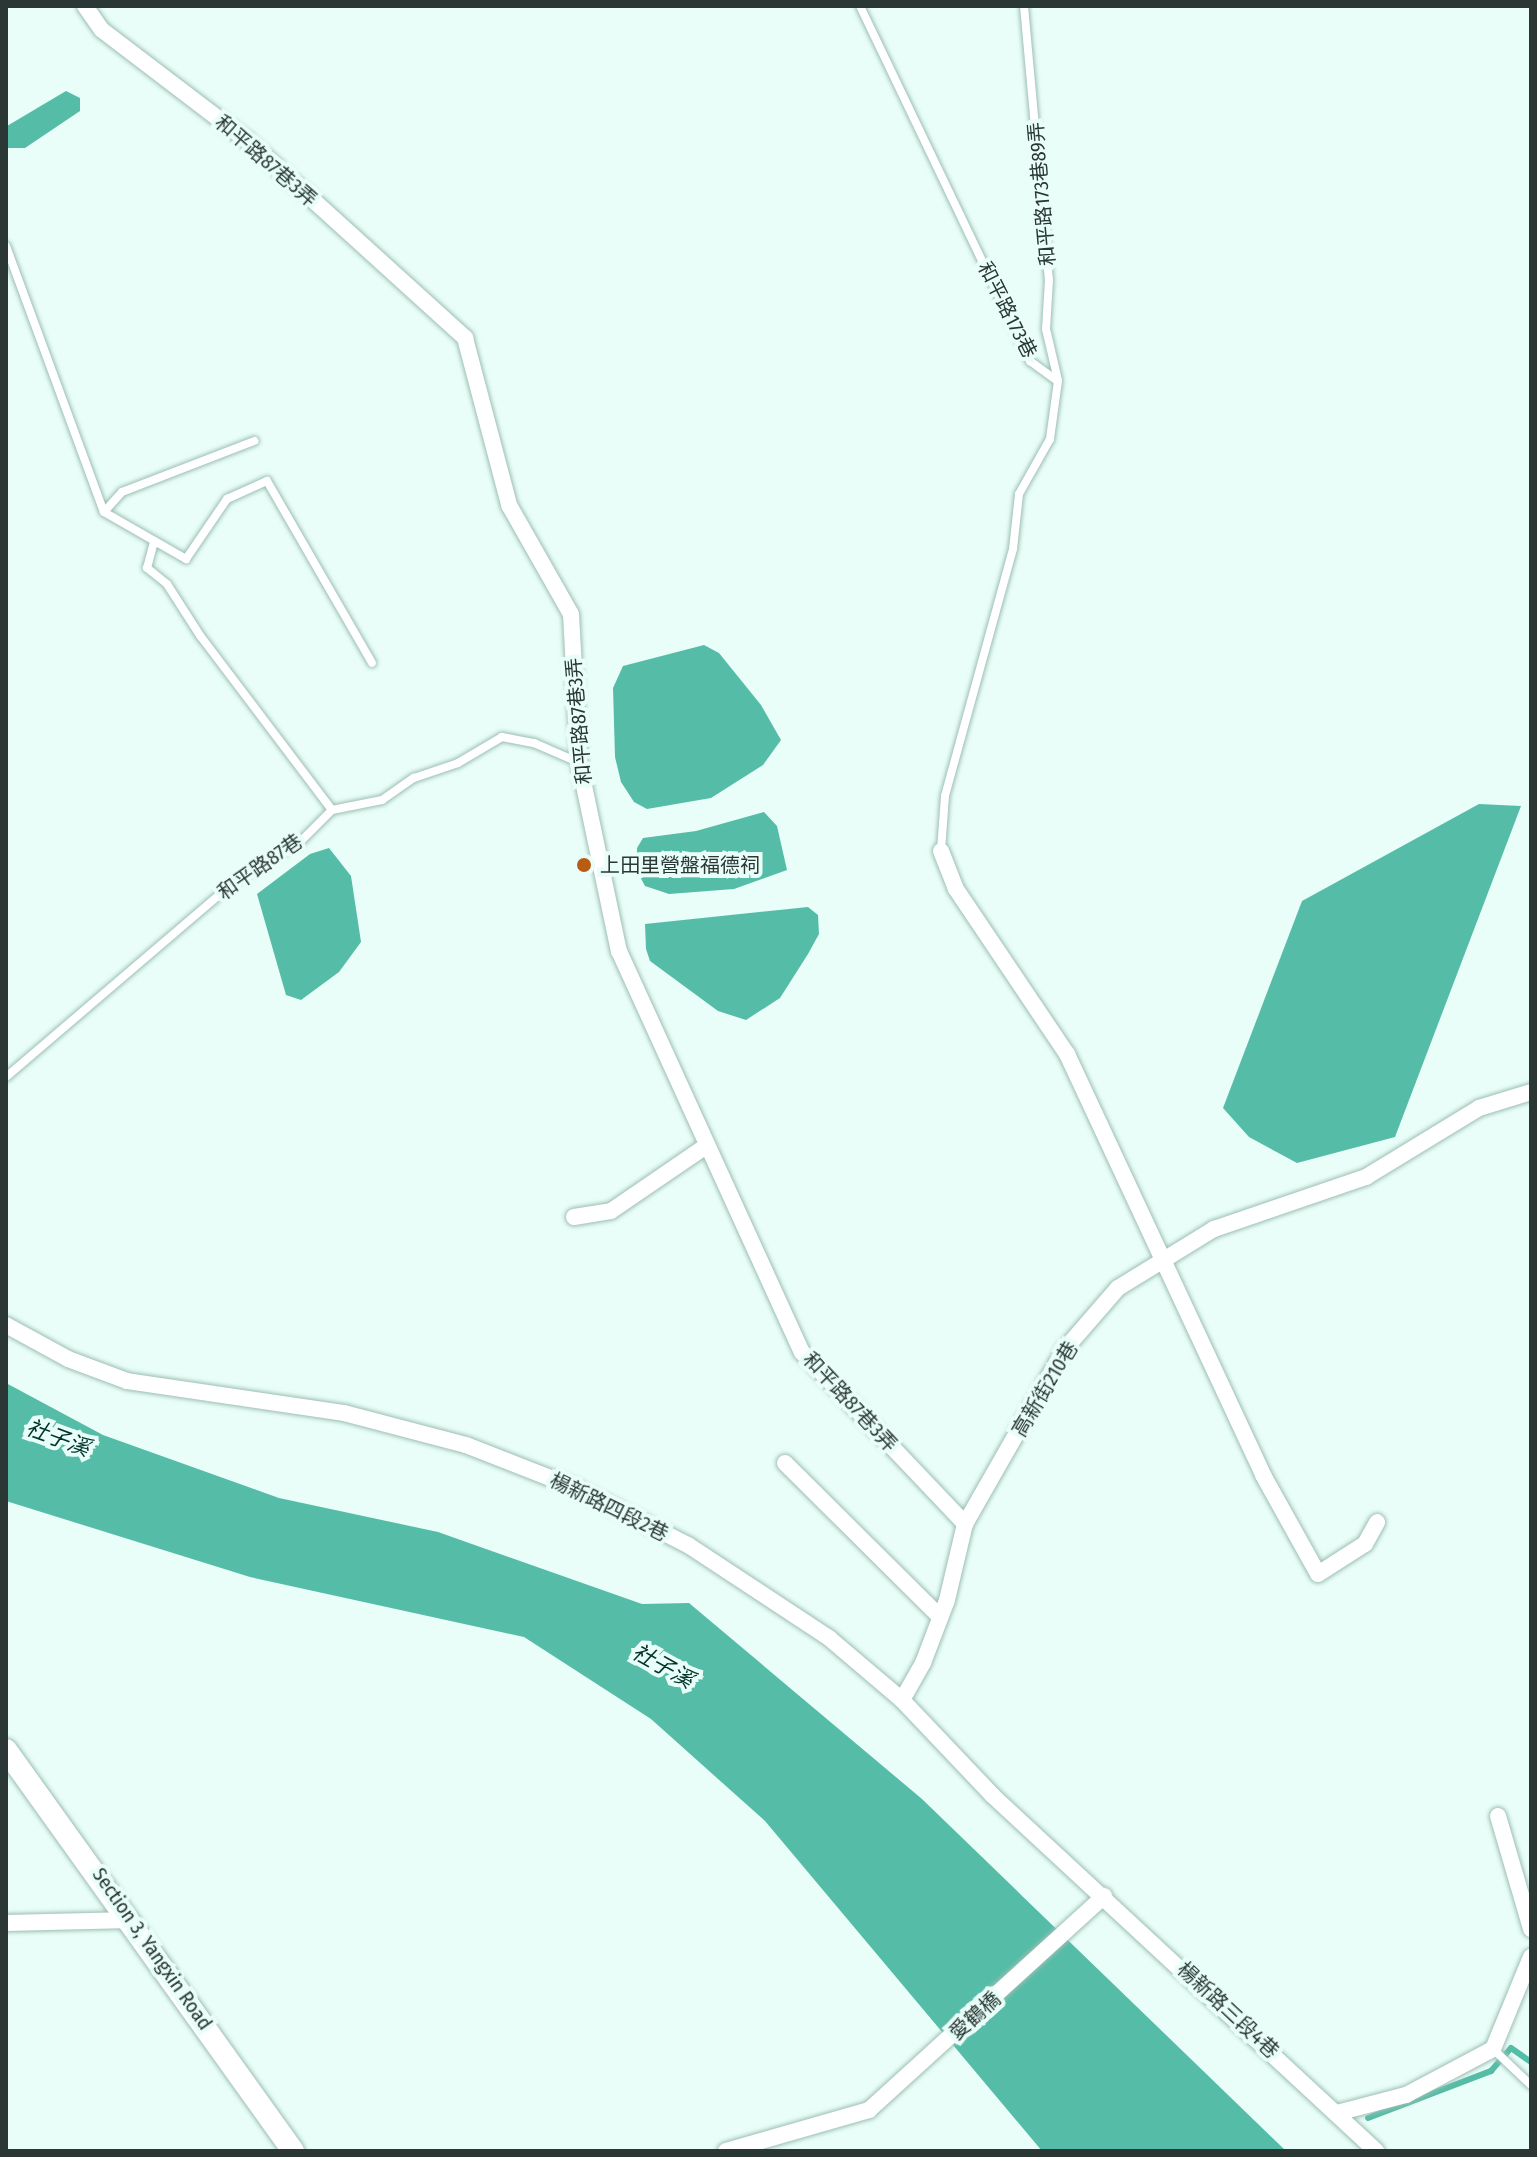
<!DOCTYPE html>
<meta charset="utf-8">
<style>
body{margin:0}
#map{position:relative;width:1537px;height:2157px;overflow:hidden;background:#e9fef8;font-family:"Fira Sans Condensed","Noto Sans TC",sans-serif}
div>[style]{position:absolute}
.water>*{inset:0;background:#55bda7}
.stream>*{height:6px;margin:-3px;padding:0 3px;transform-origin:3px;border-radius:3px;background:#55bda7}
.roads{filter:drop-shadow(0 0 2px #9cbeb5) drop-shadow(0 0 2px #9cbeb5)}
.service>*{height:8px;margin:-4px;padding:0 4px;transform-origin:4px;border-radius:4px;background:#fff}
.minor>*{height:16px;margin:-8px;padding:0 8px;transform-origin:8px;border-radius:8px;background:#fff}
.secondary>*{height:22px;margin:-11px;padding:0 11px;transform-origin:11px;border-radius:11px;background:#fff}
.dots>*{width:22px;height:22px;translate:-50% -50%;box-sizing:border-box;border:4px solid #e9fef8;border-radius:50%}
span{translate:-50% -50%;white-space:nowrap;text-align:center;line-height:1.15;-webkit-text-stroke:8px #e9fef8;paint-order:stroke}
.street-label{font-size:20px;color:#2a3734}
.poi-label{font-size:20px;color:#2a3734}
.left{translate:0 -50%;text-align:left}
.water-label{font-size:22px;color:#01342b;font-style:italic}
.frame{position:absolute;inset:0;border:8px solid #2a3734;pointer-events:none}
</style>
<div id="map">
<div class="water">
<div style="clip-path:polygon(66px 91px,80px 98px,80px 111px,25px 148px,6px 148px,7px 126px)"></div>
<div style="clip-path:polygon(704px 645px,719px 653px,761px 705px,781px 740px,763px 765px,711px 798px,647px 809px,634px 802px,621px 782px,615px 757px,613px 688px,623px 666px)"></div>
<div style="clip-path:polygon(1479px 804px,1521px 806px,1395px 1137px,1297px 1163px,1249px 1137px,1223px 1108px,1302px 901px)"></div>
<div style="clip-path:polygon(764px 812px,777px 826px,787px 870px,734px 889px,669px 894px,645px 886px,637px 871px,637px 848px,643px 838px,696px 831px)"></div>
<div style="clip-path:polygon(329px 848px,351px 876px,361px 942px,339px 972px,301px 1000px,286px 995px,257px 894px,310px 854px)"></div>
<div style="clip-path:polygon(808px 907px,818px 915px,819px 934px,808px 954px,780px 998px,746px 1020px,718px 1011px,650px 961px,646px 949px,645px 924px)"></div>
<div style="clip-path:polygon(6px 1383px,103px 1435px,279px 1498px,438px 1532px,642px 1604px,689px 1603px,922px 1799px,1286px 2151px,1042px 2151px,765px 1821px,651px 1719px,524px 1637px,250px 1577px,6px 1501px)"></div>
</div>
<div class="stream">
<div style="left:1368px;top:2118px;width:132px;rotate:-20.9deg"></div>
<div style="left:1491px;top:2071px;width:30px;rotate:-49deg"></div>
<div style="left:1511px;top:2048px;width:24px;rotate:35deg"></div>
</div>
<div class="roads">
<div class="service">
<div style="left:860px;top:6px;width:394px;rotate:64.4deg"></div>
<div style="left:1030px;top:361px;width:34px;rotate:36deg"></div>
<div style="left:1058px;top:381px;width:59px;rotate:97.9deg"></div>
<div style="left:1050px;top:439px;width:63px;rotate:119.4deg"></div>
<div style="left:1019px;top:494px;width:55px;rotate:96.2deg"></div>
<div style="left:1013px;top:549px;width:256px;rotate:105.4deg"></div>
<div style="left:945px;top:796px;width:55px;rotate:94.2deg"></div>
<div style="left:1024px;top:6px;width:275px;rotate:84.8deg"></div>
<div style="left:1049px;top:280px;width:49px;rotate:93.5deg"></div>
<div style="left:1046px;top:329px;width:52px;rotate:76.8deg"></div>
<div style="left:6px;top:246px;width:283px;rotate:69.8deg"></div>
<div style="left:104px;top:512px;width:27px;rotate:-48deg"></div>
<div style="left:122px;top:492px;width:142px;rotate:-21.1deg"></div>
<div style="left:104px;top:512px;width:95px;rotate:29.8deg"></div>
<div style="left:186px;top:559px;width:73px;rotate:-55.7deg"></div>
<div style="left:227px;top:499px;width:44px;rotate:-24.2deg"></div>
<div style="left:267px;top:481px;width:210px;rotate:60deg"></div>
<div style="left:332px;top:810px;width:51px;rotate:-11.3deg"></div>
<div style="left:382px;top:800px;width:39px;rotate:-35deg"></div>
<div style="left:414px;top:778px;width:46px;rotate:-18.8deg"></div>
<div style="left:458px;top:763px;width:51px;rotate:-30.6deg"></div>
<div style="left:502px;top:737px;width:33px;rotate:11deg"></div>
<div style="left:534px;top:743px;width:48px;rotate:23.4deg"></div>
<div style="left:6px;top:1077px;width:300px;rotate:-40.5deg"></div>
<div style="left:234px;top:882px;width:77px;rotate:-31.2deg"></div>
<div style="left:300px;top:842px;width:45px;rotate:-45deg"></div>
<div style="left:332px;top:810px;width:217px;rotate:-127.1deg"></div>
<div style="left:201px;top:637px;width:63px;rotate:-122.7deg"></div>
<div style="left:167px;top:584px;width:26px;rotate:-141deg"></div>
<div style="left:147px;top:568px;width:28px;rotate:-75deg"></div>
<div style="left:1493px;top:2049px;width:52px;rotate:43.5deg"></div>
</div>
<div class="minor">
<div style="left:85px;top:6px;width:29px;rotate:55deg"></div>
<div style="left:102px;top:30px;width:185px;rotate:37.3deg"></div>
<div style="left:249px;top:142px;width:292px;rotate:42.2deg"></div>
<div style="left:465px;top:338px;width:173px;rotate:75.2deg"></div>
<div style="left:509px;top:505px;width:125px;rotate:60.4deg"></div>
<div style="left:571px;top:614px;width:148px;rotate:86.9deg"></div>
<div style="left:579px;top:762px;width:193px;rotate:78.1deg"></div>
<div style="left:619px;top:951px;width:441px;rotate:65.5deg"></div>
<div style="left:802px;top:1352px;width:237px;rotate:46.5deg"></div>
<div style="left:941px;top:851px;width:41px;rotate:68.5deg"></div>
<div style="left:956px;top:889px;width:199px;rotate:56.1deg"></div>
<div style="left:1067px;top:1054px;width:464px;rotate:65deg"></div>
<div style="left:1263px;top:1475px;width:113px;rotate:60.9deg"></div>
<div style="left:1318px;top:1574px;width:56px;rotate:-32.6deg"></div>
<div style="left:1365px;top:1544px;width:25px;rotate:-61deg"></div>
<div style="left:574px;top:1217px;width:37px;rotate:-9deg"></div>
<div style="left:611px;top:1211px;width:115px;rotate:-34.4deg"></div>
<div style="left:6px;top:1325px;width:71px;rotate:28.7deg"></div>
<div style="left:68px;top:1359px;width:63px;rotate:20.4deg"></div>
<div style="left:127px;top:1381px;width:219px;rotate:8.4deg"></div>
<div style="left:344px;top:1413px;width:126px;rotate:14.7deg"></div>
<div style="left:466px;top:1445px;width:118px;rotate:21.4deg"></div>
<div style="left:576px;top:1488px;width:126px;rotate:27deg"></div>
<div style="left:688px;top:1545px;width:169px;rotate:33.4deg"></div>
<div style="left:829px;top:1638px;width:96px;rotate:40.3deg"></div>
<div style="left:902px;top:1700px;width:131px;rotate:46.5deg"></div>
<div style="left:992px;top:1795px;width:524px;rotate:42.83deg"></div>
<div style="left:785px;top:1463px;width:218px;rotate:44.8deg"></div>
<div style="left:902px;top:1700px;width:43px;rotate:-60.4deg"></div>
<div style="left:923px;top:1663px;width:67px;rotate:-69.1deg"></div>
<div style="left:947px;top:1600px;width:78px;rotate:-76.7deg"></div>
<div style="left:965px;top:1524px;width:202px;rotate:-60.3deg"></div>
<div style="left:1065px;top:1349px;width:81px;rotate:-49deg"></div>
<div style="left:1118px;top:1288px;width:113px;rotate:-31.6deg"></div>
<div style="left:1214px;top:1229px;width:161px;rotate:-18.9deg"></div>
<div style="left:1366px;top:1177px;width:132px;rotate:-31.4deg"></div>
<div style="left:1479px;top:1108px;width:54px;rotate:-17.1deg"></div>
<div style="left:1498px;top:1816px;width:118px;rotate:73.7deg"></div>
<div style="left:6px;top:1923px;width:125px;rotate:-1.4deg"></div>
<div style="left:1337px;top:2113px;width:71px;rotate:-14.6deg"></div>
<div style="left:1406px;top:2095px;width:98px;rotate:-27.9deg"></div>
<div style="left:1493px;top:2049px;width:100px;rotate:-67.6deg"></div>
<div style="left:726px;top:2151px;width:149px;rotate:-16deg"></div>
<div style="left:869px;top:2110px;width:318px;rotate:-42.3deg"></div>
</div>
<div class="secondary">
<div style="left:6px;top:1750px;width:493px;rotate:54.4deg"></div>
</div>
</div>
<div class="dots">
<div style="left:584px;top:865px;background:#ba5b14"></div>
</div>
<div class="street-label">
<span style="left:266px;top:161px;rotate:41deg">和平路87巷3弄</span>
<span style="left:1042px;top:194px;rotate:-95deg">和平路173巷89弄</span>
<span style="left:1007px;top:310px;rotate:63deg">和平路173巷</span>
<span style="left:579px;top:721px;rotate:-95deg">和平路87巷3弄</span>
<span style="left:260px;top:867px;rotate:-35deg">和平路87巷</span>
<span style="left:1045px;top:1389px;rotate:-59deg">高新街210巷</span>
<span style="left:850px;top:1402px;rotate:47deg">和平路87巷3弄</span>
<span style="left:609px;top:1507px;rotate:26deg">楊新路四段2巷</span>
<span style="left:152px;top:1949px;rotate:55deg">Section 3, Yangxin Road</span>
<span style="left:1228px;top:2010px;rotate:43deg">楊新路三段4巷</span>
<span style="left:975px;top:2016px;rotate:-42deg">愛鶴橋</span>
</div>
<div class="poi-label">
<span class="left" style="left:600px;top:865px">上田里營盤福德祠</span>
</div>
<div class="water-label">
<span style="left:58px;top:1438px;rotate:20deg">社子溪</span>
<span style="left:663px;top:1666px;rotate:29deg">社子溪</span>
</div>
<div class="frame"></div>
</div>
